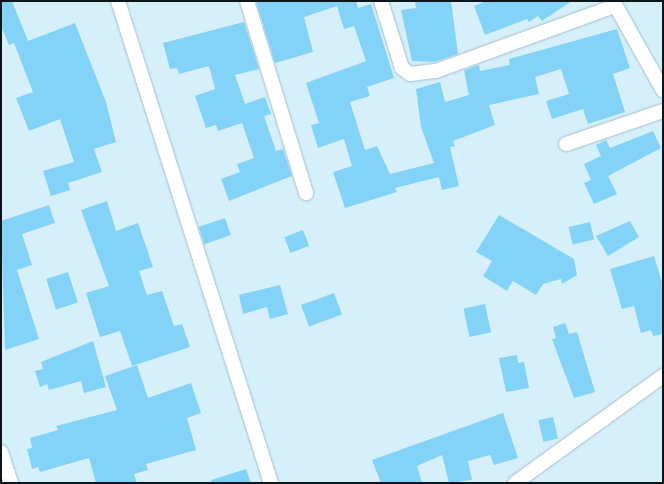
<!DOCTYPE html>
<style>
body{margin:0}
#map{position:relative;width:664px;height:484px;overflow:hidden;background:#d5effb;font-family:Ubuntu,sans-serif}
div>[style]{position:absolute}
.building>*{inset:0;background:#83d3f8;transform-origin:0 0}
.roads{filter:drop-shadow(0 0 1px #a6bfcb) drop-shadow(0 0 1px #a6bfcb)}
.street>*{height:14px;margin:-7px;padding:0 7px;transform-origin:7px;border-radius:7px;background:#fff}
span{translate:-50% -50%;white-space:nowrap;text-align:center;line-height:1.15;-webkit-text-stroke:4px #fff;paint-order:stroke}
.frame{position:absolute;inset:0;border:2px solid #0c1519;pointer-events:none}
</style>
<div id="map">
<div class="building">
<div style="clip-path:polygon(1px 1px,12px 1px,28px 41px,75px 23px,106px 102px,116px 142px,94px 149px,102px 172px,68px 183px,70px 190px,51px 196px,43px 171px,74px 162px,60px 119px,29px 131px,16px 98px,33px 92px,14px 43px,9px 45px,1px 26px)"></div>
<div style="clip-path:polygon(256px 1px,356px 1px,358px 8px,371px 4px,394px 78px,367px 87px,370px 96px,350px 102px,365px 150px,377px 146px,390px 174px,434px 163px,421px 127px,416px 89px,440px 82px,445px 102px,469px 95px,464px 70px,479px 65px,480px 71px,510px 65px,509px 59px,617px 29px,630px 68px,613px 74px,625px 112px,588px 124px,583px 109px,552px 119px,546px 101px,569px 94px,561px 69px,535px 77px,539px 94px,489px 105px,495px 125px,453px 141px,455px 146px,450px 147px,459px 186px,442px 190px,439px 177px,395px 188px,397px 192px,345px 208px,333px 172px,352px 166px,344px 139px,318px 148px,311px 125px,319px 123px,306px 83px,366px 61px,354px 26px,344px 29px,337px 6px,304px 17px,313px 52px,275px 63px)"></div>
<div style="clip-path:polygon(451px 1px,458px 54px,434px 62px,412px 61px,401px 10px,416px 8px,415px 2px)"></div>
<div style="clip-path:polygon(486px 1px,572px 1px,542px 21px,538px 16px,529px 22px,527px 19px,485px 35px,474px 6px)"></div>
<div style="clip-path:polygon(244px 22px,259px 69px,235px 75px,245px 104px,265px 97px,271px 114px,264px 116px,276px 151px,283px 149px,292px 176px,229px 201px,221px 179px,240px 172px,237px 164px,254px 158px,242px 123px,218px 131px,216px 125px,206px 128px,195px 96px,215px 89px,209px 66px,179px 74px,177px 68px,170px 69px,163px 43px)"></div>
<div style="clip-path:polygon(653px 131px,661px 148px,608px 176px,617px 194px,594px 204px,584px 183px,591px 180px,584px 164px,601px 156px,596px 145px,606px 140px,610px 148px)"></div>
<div style="clip-path:polygon(107px 201px,116px 231px,138px 223px,153px 267px,139px 271px,147px 295px,162px 291px,174px 326px,182px 324px,190px 347px,132px 366px,120px 331px,100px 337px,86px 293px,109px 286px,81px 210px)"></div>
<div style="clip-path:polygon(49px 205px,55px 223px,22px 234px,32px 265px,17px 270px,39px 339px,5px 350px,1px 221px)"></div>
<div style="clip-path:polygon(499px 215px,574px 259px,577px 275px,562px 284px,561px 279px,543px 284px,536px 295px,513px 281px,507px 291px,483px 276px,492px 261px,476px 252px)"></div>
<div style="left:225px;top:218px;width:18px;height:28px;rotate:71deg"></div>
<div style="clip-path:polygon(630px 221px,639px 237px,608px 256px,596px 236px)"></div>
<div style="left:590px;top:222px;width:18px;height:22px;rotate:77deg"></div>
<div style="left:303px;top:230px;width:17px;height:20px;rotate:69deg"></div>
<div style="clip-path:polygon(654px 256px,663px 285px,663px 334px,653px 336px,651px 330px,641px 333px,634px 306px,622px 309px,610px 269px)"></div>
<div style="left:68px;top:272px;width:32px;height:23px;rotate:72deg"></div>
<div style="clip-path:polygon(280px 285px,288px 314px,270px 319px,267px 307px,243px 314px,239px 295px)"></div>
<div style="left:334px;top:293px;width:23px;height:35px;rotate:70deg"></div>
<div style="left:485px;top:304px;width:29px;height:22px;rotate:78deg"></div>
<div style="clip-path:polygon(565px 323px,569px 334px,577px 332px,595px 392px,574px 398px,552px 339px,556px 338px,553px 327px)"></div>
<div style="clip-path:polygon(93px 341px,106px 387px,84px 393px,81px 381px,49px 390px,47px 384px,40px 387px,35px 371px,43px 369px,41px 362px)"></div>
<div style="clip-path:polygon(517px 355px,518px 363px,524px 362px,529px 388px,506px 392px,499px 358px)"></div>
<div style="clip-path:polygon(137px 365px,148px 398px,191px 383px,201px 413px,187px 418px,196px 450px,146px 464px,148px 470px,134px 474px,137px 483px,96px 483px,89px 458px,40px 472px,38px 467px,32px 469px,27px 449px,32px 448px,30px 438px,58px 430px,56px 426px,117px 410px,105px 376px)"></div>
<div style="clip-path:polygon(503px 413px,518px 458px,494px 465px,490px 455px,468px 461px,472px 480px,449px 483px,442px 455px,417px 466px,422px 483px,381px 483px,372px 460px)"></div>
<div style="left:553px;top:417px;width:22px;height:15px;rotate:77deg"></div>
<div style="clip-path:polygon(246px 469px,251px 483px,212px 483px,211px 480px)"></div>
</div>
<div class="roads">
<div class="street">
<div style="left:118px;top:1px;width:506px;rotate:72.39deg"></div>
<div style="left:247px;top:1px;width:201px;rotate:72.9deg"></div>
<div style="left:381px;top:1px;width:70px;rotate:72.6deg"></div>
<div style="left:402px;top:68px;width:10px;rotate:37deg"></div>
<div style="left:410px;top:74px;width:26px;rotate:-7deg"></div>
<div style="left:436px;top:71px;width:190px;rotate:-20deg"></div>
<div style="left:613px;top:1px;width:102px;rotate:60.7deg"></div>
<div style="left:566px;top:144px;width:102px;rotate:-18.8deg"></div>
<div style="left:1px;top:452px;width:33px;rotate:72deg"></div>
<div style="left:515px;top:483px;width:183px;rotate:-35.9deg"></div>
</div>
</div>
<div class="frame"></div>
</div>
